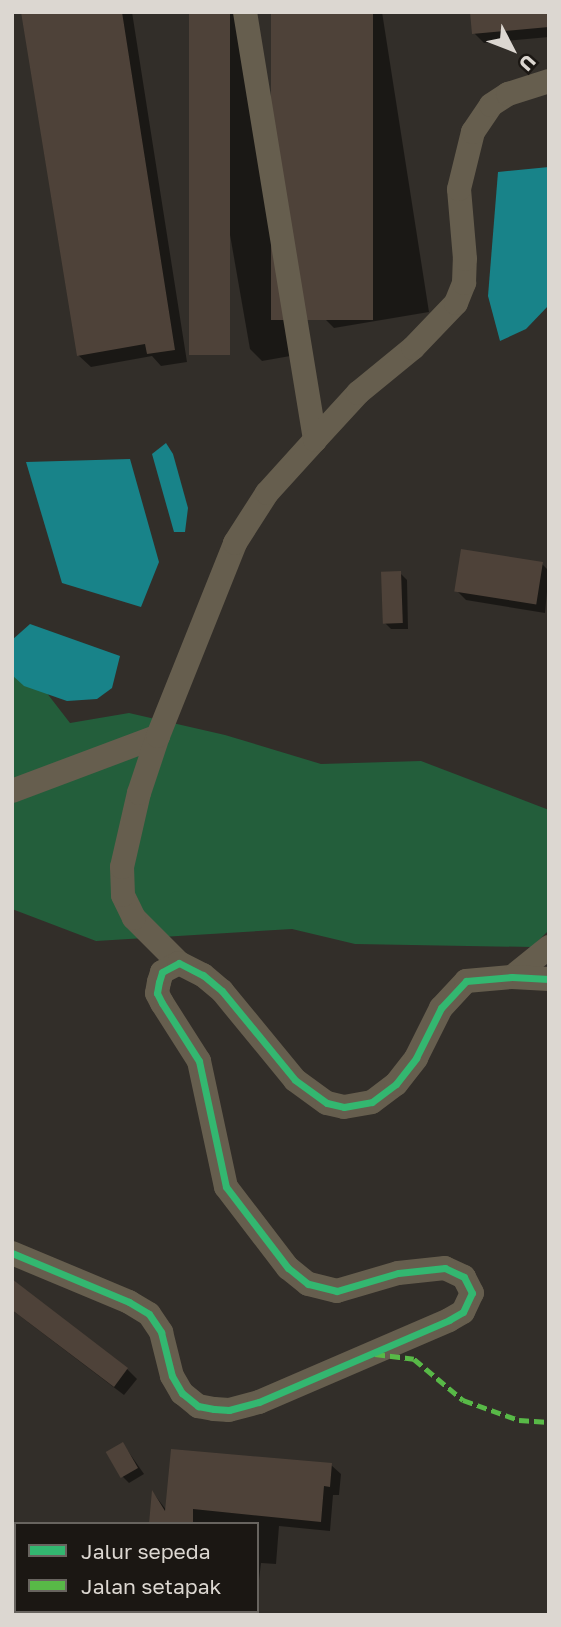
<!DOCTYPE html>
<style>
body{margin:0}
#map{position:relative;width:561px;height:1627px;overflow:hidden;background:#322e29;font-family:"Golos Text",sans-serif}
div>[style]{position:absolute}
.green>*{inset:0;background:#235e3b}
.water>*{inset:0;background:#188389}
.shadow>*{inset:0;background:#0007}
.building>*{inset:0;background:#4e4239;transform-origin:0 0}
.minor>*{height:24px;margin:-12px;padding:0 12px;transform-origin:12px;border-radius:12px;background:#665e4e}
.quiet>*{height:5px;margin-top:-2.5px;transform-origin:0;background:repeating-linear-gradient(90deg,#58b947 0 10px,transparent 0 15px)}
.cycleway>*{height:7px;margin:-3.5px;padding:0 3.5px;transform-origin:3.5px;border-radius:3.5px;background:#33b770}
span{translate:-50% -50%;white-space:nowrap;text-align:center;line-height:1.15;-webkit-text-stroke:6px #1b1713;paint-order:stroke}
.frame{position:absolute;inset:0;border:14px solid #dcd7d1;pointer-events:none}
.legend{position:absolute;left:14px;top:1522px;width:245px;height:91px;box-sizing:border-box;background:#1b1713;border:2px solid #68645f;margin:0;padding:9px 12px;list-style:none;font-size:21px;color:#dcd7d1}
.legend li{display:flex;align-items:center;gap:14px;height:35px}
.legend b{width:35px;border:2px solid #68645f}
.north{position:absolute;left:477px;top:14px;width:70px;height:70px;-webkit-text-stroke:5px #1b1713;paint-order:stroke;rotate:132deg;font-size:19px;font-weight:700;line-height:28px;text-align:center;color:#dcd7d1}
.north::after{content:'';display:block;margin:auto;width:24px;height:32px;background:#dcd7d1;clip-path:polygon(50% 0,100% 100%,50% 72%,0 100%)}
</style>
<div id="map">
<div class="green">
<div style="clip-path:polygon(12px 648px,70px 723px,129px 713px,225px 735px,321px 764px,421px 761px,549px 810px,549px 930px,532px 947px,355px 944px,292px 929px,96px 941px,12px 909px)"></div>
</div>
<div class="water">
<div style="clip-path:polygon(549px 167px,549px 305px,526px 329px,500px 341px,488px 296px,498px 172px)"></div>
<div style="clip-path:polygon(166px 443px,173px 454px,188px 508px,185px 532px,174px 532px,152px 454px)"></div>
<div style="clip-path:polygon(130px 459px,159px 562px,141px 607px,62px 583px,26px 462px)"></div>
<div style="clip-path:polygon(30px 624px,120px 656px,112px 688px,97px 699px,67px 701px,24px 686px,12px 675px,12px 640px)"></div>
</div>
<div class="shadow">
<div style="clip-path:polygon(22px 12px,132px 12px,187px 362px,161px 366px,152px 356px,91px 367px,78px 355px)"></div>
<div style="clip-path:polygon(191px 12px,240px 12px,296px 355px,262px 361px,250px 349px)"></div>
<div style="clip-path:polygon(272px 12px,382px 12px,429px 312px,334px 328px,321px 315px)"></div>
<div style="clip-path:polygon(549px 12px,549px 37px,484px 43px,474px 33px)"></div>
<div style="clip-path:polygon(542px 564px,549px 571px,545px 613px,466px 600px,456px 590px)"></div>
<div style="clip-path:polygon(400px 573px,407px 580px,408px 629px,391px 629px,385px 623px)"></div>
<div style="clip-path:polygon(12px 1310px,127px 1369px,137px 1379px,124px 1395px)"></div>
<div style="clip-path:polygon(123px 1444px,144px 1474px,129px 1483px,123px 1477px)"></div>
<div style="clip-path:polygon(331px 1465px,341px 1474px,339px 1495px,333px 1495px,330px 1531px,279px 1526px,276px 1564px,261px 1563px,257px 1598px,257px 1524px,151px 1524px,154px 1494px,167px 1511px)"></div>
<div style="clip-path:polygon(12px 1587px,16px 1587px,16px 1611px,256px 1611px,256px 1615px,12px 1615px)"></div>
</div>
<div class="building">
<div style="clip-path:polygon(21px 12px,122px 12px,175px 350px,147px 354px,145px 344px,77px 356px)"></div>
<div style="left:189px;top:12px;width:41px;height:343px"></div>
<div style="left:271px;top:12px;width:102px;height:308px"></div>
<div style="clip-path:polygon(470px 12px,549px 12px,549px 27px,472px 34px)"></div>
<div style="left:461px;top:549px;width:83px;height:43px;rotate:9deg"></div>
<div style="left:401px;top:571px;width:52px;height:20px;rotate:88deg"></div>
<div style="clip-path:polygon(12px 1279px,128px 1368px,114px 1387px,12px 1310px)"></div>
<div style="left:123px;top:1442px;width:30px;height:20px;rotate:60deg"></div>
<div style="clip-path:polygon(171px 1449px,332px 1463px,330px 1487px,324px 1486px,321px 1522px,193px 1509px,193px 1524px,149px 1524px,152px 1490px,165px 1511px)"></div>
</div>
<div class="minor">
<div style="left:245px;top:12px;width:434px;rotate:80.7deg"></div>
<div style="left:12px;top:791px;width:156px;rotate:-20.6deg"></div>
<div style="left:179px;top:963px;width:64px;rotate:-135deg"></div>
<div style="left:134px;top:918px;width:25px;rotate:-116deg"></div>
<div style="left:123px;top:895px;width:28px;rotate:-92deg"></div>
<div style="left:122px;top:867px;width:76px;rotate:-77.1deg"></div>
<div style="left:139px;top:793px;width:60px;rotate:-71.6deg"></div>
<div style="left:158px;top:736px;width:208px;rotate:-68.2deg"></div>
<div style="left:235px;top:543px;width:59px;rotate:-57.4deg"></div>
<div style="left:267px;top:493px;width:72px;rotate:-47.8deg"></div>
<div style="left:315px;top:440px;width:64px;rotate:-47.5deg"></div>
<div style="left:358px;top:393px;width:71px;rotate:-39.3deg"></div>
<div style="left:413px;top:348px;width:62px;rotate:-46.3deg"></div>
<div style="left:456px;top:303px;width:22px;rotate:-68deg"></div>
<div style="left:464px;top:283px;width:24px;rotate:-88deg"></div>
<div style="left:465px;top:259px;width:70px;rotate:-94.9deg"></div>
<div style="left:459px;top:189px;width:59px;rotate:-76.2deg"></div>
<div style="left:473px;top:132px;width:32px;rotate:-56deg"></div>
<div style="left:491px;top:105px;width:20px;rotate:-33deg"></div>
<div style="left:508px;top:94px;width:43px;rotate:-17.6deg"></div>
<div style="left:512px;top:977px;width:48px;rotate:-39deg"></div>
<div style="left:12px;top:1253px;width:127px;rotate:22.7deg"></div>
<div style="left:129px;top:1302px;width:23px;rotate:31deg"></div>
<div style="left:149px;top:1314px;width:22px;rotate:56deg"></div>
<div style="left:161px;top:1332px;width:45px;rotate:76deg"></div>
<div style="left:172px;top:1376px;width:20px;rotate:60deg"></div>
<div style="left:182px;top:1393px;width:21px;rotate:39deg"></div>
<div style="left:198px;top:1406px;width:16px;rotate:11deg"></div>
<div style="left:214px;top:1409px;width:15px;rotate:4deg"></div>
<div style="left:229px;top:1410px;width:31px;rotate:-15deg"></div>
<div style="left:259px;top:1402px;width:207px;rotate:-23.3deg"></div>
<div style="left:449px;top:1320px;width:16px;rotate:-30deg"></div>
<div style="left:463px;top:1312px;width:21px;rotate:-65deg"></div>
<div style="left:472px;top:1293px;width:18px;rotate:-117deg"></div>
<div style="left:464px;top:1277px;width:21px;rotate:-155deg"></div>
<div style="left:445px;top:1268px;width:47px;rotate:173.9deg"></div>
<div style="left:398px;top:1273px;width:64px;rotate:163.6deg"></div>
<div style="left:337px;top:1291px;width:30px;rotate:-166deg"></div>
<div style="left:308px;top:1284px;width:26px;rotate:-141deg"></div>
<div style="left:288px;top:1268px;width:102px;rotate:-127.4deg"></div>
<div style="left:226px;top:1187px;width:129px;rotate:-102.1deg"></div>
<div style="left:199px;top:1061px;width:69px;rotate:-122.5deg"></div>
<div style="left:162px;top:1003px;width:11px;rotate:-117deg"></div>
<div style="left:157px;top:993px;width:11px;rotate:-80deg"></div>
<div style="left:159px;top:982px;width:10px;rotate:-73deg"></div>
<div style="left:162px;top:972px;width:19px;rotate:-28deg"></div>
<div style="left:179px;top:963px;width:27px;rotate:27deg"></div>
<div style="left:203px;top:975px;width:25px;rotate:40deg"></div>
<div style="left:222px;top:991px;width:115px;rotate:50.6deg"></div>
<div style="left:295px;top:1080px;width:39px;rotate:36deg"></div>
<div style="left:327px;top:1103px;width:17px;rotate:13deg"></div>
<div style="left:344px;top:1107px;width:28px;rotate:-10deg"></div>
<div style="left:372px;top:1102px;width:30px;rotate:-37deg"></div>
<div style="left:396px;top:1084px;width:33px;rotate:-52deg"></div>
<div style="left:416px;top:1058px;width:56px;rotate:-63.4deg"></div>
<div style="left:441px;top:1008px;width:37px;rotate:-47deg"></div>
<div style="left:466px;top:981px;width:46px;rotate:-5deg"></div>
<div style="left:512px;top:977px;width:37px;rotate:3deg"></div>
</div>
<div class="quiet">
<div style="left:375px;top:1354px;width:39px;rotate:7deg"></div>
<div style="left:414px;top:1359px;width:64px;rotate:39.9deg"></div>
<div style="left:463px;top:1400px;width:59px;rotate:19.7deg"></div>
<div style="left:519px;top:1420px;width:30px;rotate:4deg"></div>
</div>
<div class="cycleway">
<div style="left:12px;top:1253px;width:127px;rotate:22.7deg"></div>
<div style="left:129px;top:1302px;width:23px;rotate:31deg"></div>
<div style="left:149px;top:1314px;width:22px;rotate:56deg"></div>
<div style="left:161px;top:1332px;width:45px;rotate:76deg"></div>
<div style="left:172px;top:1376px;width:20px;rotate:60deg"></div>
<div style="left:182px;top:1393px;width:21px;rotate:39deg"></div>
<div style="left:198px;top:1406px;width:16px;rotate:11deg"></div>
<div style="left:214px;top:1409px;width:15px;rotate:4deg"></div>
<div style="left:229px;top:1410px;width:31px;rotate:-15deg"></div>
<div style="left:259px;top:1402px;width:207px;rotate:-23.3deg"></div>
<div style="left:449px;top:1320px;width:16px;rotate:-30deg"></div>
<div style="left:463px;top:1312px;width:21px;rotate:-65deg"></div>
<div style="left:472px;top:1293px;width:18px;rotate:-117deg"></div>
<div style="left:464px;top:1277px;width:21px;rotate:-155deg"></div>
<div style="left:445px;top:1268px;width:47px;rotate:173.9deg"></div>
<div style="left:398px;top:1273px;width:64px;rotate:163.6deg"></div>
<div style="left:337px;top:1291px;width:30px;rotate:-166deg"></div>
<div style="left:308px;top:1284px;width:26px;rotate:-141deg"></div>
<div style="left:288px;top:1268px;width:102px;rotate:-127.4deg"></div>
<div style="left:226px;top:1187px;width:129px;rotate:-102.1deg"></div>
<div style="left:199px;top:1061px;width:69px;rotate:-122.5deg"></div>
<div style="left:162px;top:1003px;width:11px;rotate:-117deg"></div>
<div style="left:157px;top:993px;width:11px;rotate:-80deg"></div>
<div style="left:159px;top:982px;width:10px;rotate:-73deg"></div>
<div style="left:162px;top:972px;width:19px;rotate:-28deg"></div>
<div style="left:179px;top:963px;width:27px;rotate:27deg"></div>
<div style="left:203px;top:975px;width:25px;rotate:40deg"></div>
<div style="left:222px;top:991px;width:115px;rotate:50.6deg"></div>
<div style="left:295px;top:1080px;width:39px;rotate:36deg"></div>
<div style="left:327px;top:1103px;width:17px;rotate:13deg"></div>
<div style="left:344px;top:1107px;width:28px;rotate:-10deg"></div>
<div style="left:372px;top:1102px;width:30px;rotate:-37deg"></div>
<div style="left:396px;top:1084px;width:33px;rotate:-52deg"></div>
<div style="left:416px;top:1058px;width:56px;rotate:-63.4deg"></div>
<div style="left:441px;top:1008px;width:37px;rotate:-47deg"></div>
<div style="left:466px;top:981px;width:46px;rotate:-5deg"></div>
<div style="left:512px;top:977px;width:37px;rotate:3deg"></div>
</div>
<div class="frame"></div>
<ul class="legend">
<li><b style="height:9px;background:#33b770"></b>Jalur sepeda</li>
<li><b style="height:9px;background:#58b947"></b>Jalan setapak</li>
</ul>
<div class="north">U</div>
</div>
